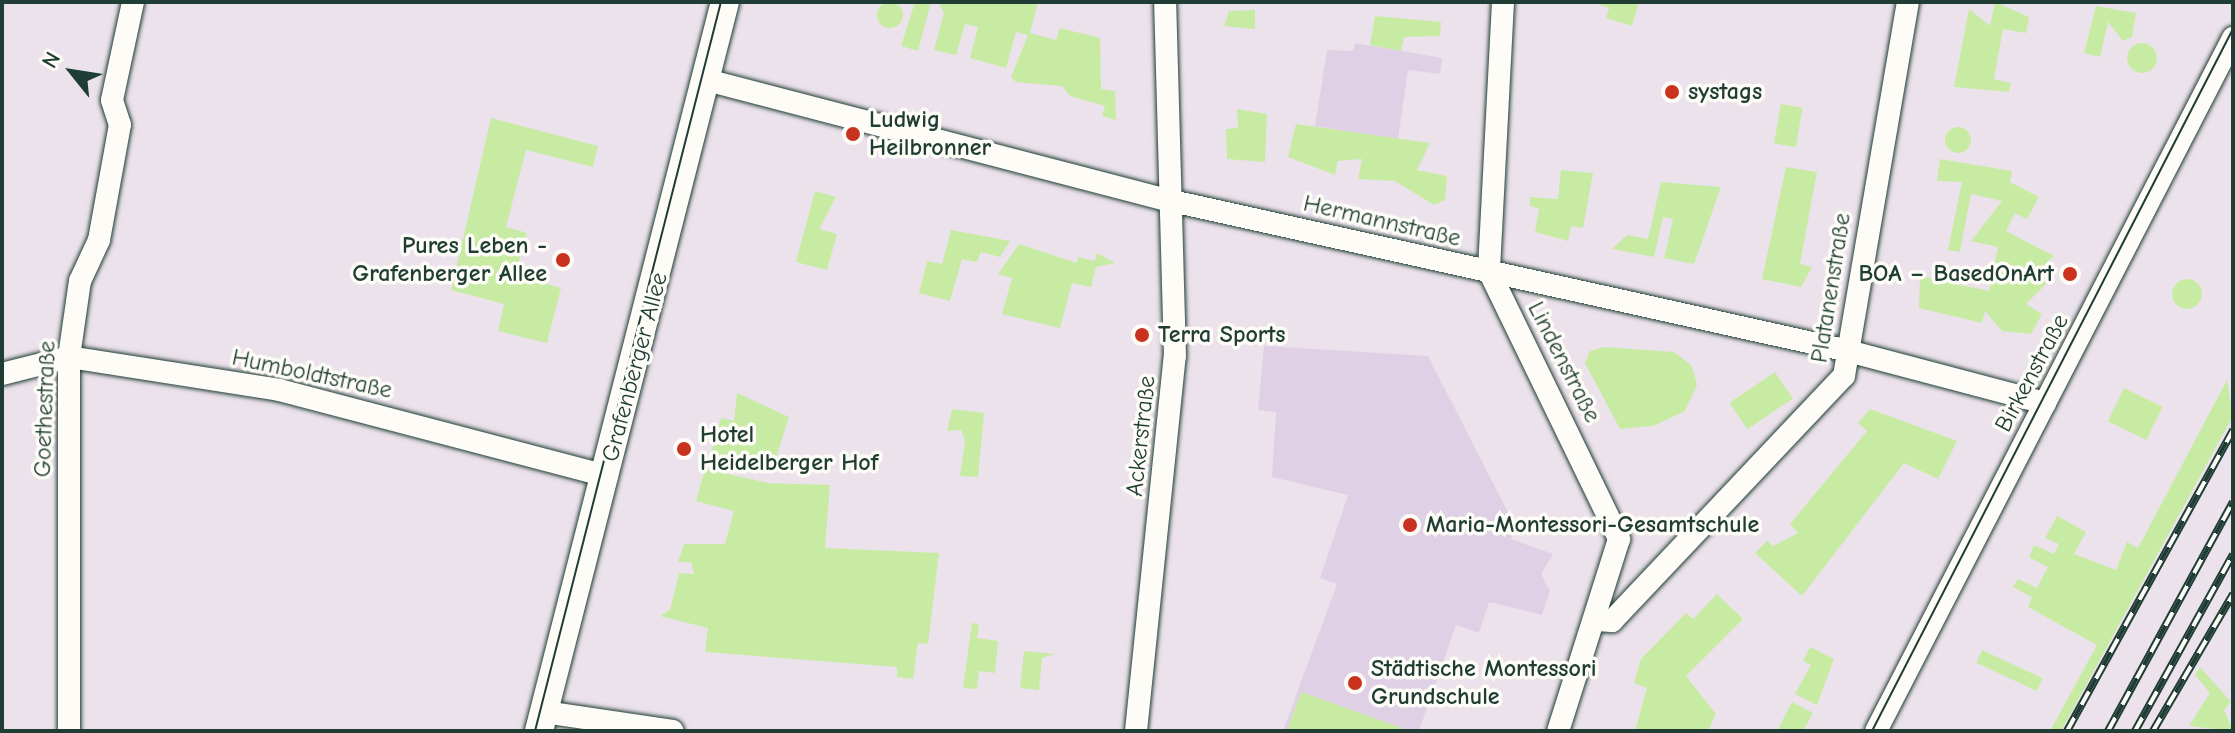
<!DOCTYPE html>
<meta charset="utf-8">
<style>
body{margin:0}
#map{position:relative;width:2235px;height:733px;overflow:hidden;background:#ece2ec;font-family:"Comic Neue",sans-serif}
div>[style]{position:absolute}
.built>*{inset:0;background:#e0d0e5}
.green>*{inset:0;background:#c8eba4;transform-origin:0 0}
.round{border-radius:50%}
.roads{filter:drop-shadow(0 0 2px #1f3d34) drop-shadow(0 0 2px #1f3d34)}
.minor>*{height:22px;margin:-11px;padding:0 11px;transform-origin:11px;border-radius:11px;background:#fdfcf7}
.major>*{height:28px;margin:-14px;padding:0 14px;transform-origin:14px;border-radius:14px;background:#fdfcf7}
.tram>*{height:2px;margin:-1px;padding:0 1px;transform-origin:1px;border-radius:1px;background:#1f3d34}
.rail>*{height:8px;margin-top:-4px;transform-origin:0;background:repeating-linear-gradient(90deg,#fdfcf7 0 15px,#1f3d34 0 30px);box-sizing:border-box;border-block:2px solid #1f3d34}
.dots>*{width:22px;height:22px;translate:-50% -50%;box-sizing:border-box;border:4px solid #fdfcf7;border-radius:50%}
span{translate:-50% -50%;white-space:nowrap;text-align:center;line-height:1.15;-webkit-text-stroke:7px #fdfcf7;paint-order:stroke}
.poi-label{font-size:24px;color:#1f3d34;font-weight:700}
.left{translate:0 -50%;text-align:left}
.right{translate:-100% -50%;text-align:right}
.street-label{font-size:24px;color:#1f3d34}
.frame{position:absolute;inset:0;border:4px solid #1f3d34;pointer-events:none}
.north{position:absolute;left:32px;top:32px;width:80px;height:80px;-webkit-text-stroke:6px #fdfcf7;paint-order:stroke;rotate:300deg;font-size:22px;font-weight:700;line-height:32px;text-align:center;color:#1f3d34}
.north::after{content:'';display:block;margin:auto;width:28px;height:36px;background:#1f3d34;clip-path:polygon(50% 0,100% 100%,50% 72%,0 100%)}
</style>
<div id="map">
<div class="built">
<div style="clip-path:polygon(1355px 43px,1442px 58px,1440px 74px,1408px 70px,1398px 139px,1315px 126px,1327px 50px,1353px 51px)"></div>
<div style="clip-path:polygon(1264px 346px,1428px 356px,1515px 526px,1511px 539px,1553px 554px,1541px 574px,1550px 591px,1542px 615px,1489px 602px,1479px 633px,1456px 625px,1419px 731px,1283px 731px,1337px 584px,1320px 578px,1348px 495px,1272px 477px,1276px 412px,1258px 410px)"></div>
</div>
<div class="green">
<div style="clip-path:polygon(915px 2px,931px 2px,918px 51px,901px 46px)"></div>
<div style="clip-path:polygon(938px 2px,1038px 2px,1030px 33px,1056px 40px,1060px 28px,1100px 38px,1101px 89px,1115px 91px,1116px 120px,1102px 116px,1105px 106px,1070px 96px,1062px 86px,1016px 82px,1011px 77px,1028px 35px,1016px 32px,1006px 68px,970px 58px,978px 27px,965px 24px,956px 55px,934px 50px,944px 13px)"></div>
<div style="clip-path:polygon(1592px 2px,1639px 2px,1632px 26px,1606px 18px,1609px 8px)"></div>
<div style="clip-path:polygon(1995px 2px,2029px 17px,2026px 33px,2003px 29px,1994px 79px,2011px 83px,2009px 92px,1954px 87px,1969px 9px,1990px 26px)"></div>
<div class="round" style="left:877px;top:2px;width:26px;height:26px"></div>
<div style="clip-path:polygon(2096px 6px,2136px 13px,2132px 37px,2123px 41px,2108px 22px,2100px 57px,2084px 53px)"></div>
<div style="clip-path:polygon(1255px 10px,1255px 29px,1224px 26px,1229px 11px)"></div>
<div style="clip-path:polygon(1375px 16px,1441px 22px,1440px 36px,1404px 37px,1401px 51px,1370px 45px)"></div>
<div class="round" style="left:2127px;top:43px;width:30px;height:30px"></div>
<div style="left:1781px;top:104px;width:22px;height:40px;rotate:10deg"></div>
<div style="clip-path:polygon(1237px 109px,1267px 114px,1265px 162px,1227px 159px,1226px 129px,1238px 128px)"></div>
<div style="clip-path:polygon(491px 118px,598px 146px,593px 167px,526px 150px,506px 227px,527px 233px,515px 275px,561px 288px,547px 343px,498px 331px,504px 304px,451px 290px)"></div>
<div style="clip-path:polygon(1296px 124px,1430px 143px,1417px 170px,1447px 176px,1445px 200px,1434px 205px,1395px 181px,1358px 179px,1362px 159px,1338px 161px,1335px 175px,1288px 157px)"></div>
<div class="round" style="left:1945px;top:127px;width:26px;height:26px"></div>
<div style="clip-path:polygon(1940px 159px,2012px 171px,2010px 182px,2039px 197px,2027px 219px,2015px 213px,2006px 231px,2054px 256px,2033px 275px,2047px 283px,2026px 304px,2042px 314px,2031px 334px,2002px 331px,1985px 311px,1982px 323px,1919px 308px,1920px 276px,1989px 291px,1998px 247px,1971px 241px,2002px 201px,1971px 194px,1960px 252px,1948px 250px,1962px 182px,1937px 181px)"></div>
<div style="clip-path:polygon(1786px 167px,1817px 172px,1800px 264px,1812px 267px,1801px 287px,1762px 279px)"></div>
<div style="clip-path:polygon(1561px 170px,1593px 173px,1583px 228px,1571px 226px,1568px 241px,1535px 232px,1539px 208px,1530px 206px,1530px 197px,1558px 199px)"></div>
<div style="clip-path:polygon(1661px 182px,1721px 187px,1694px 264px,1664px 258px,1673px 219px,1663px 217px,1654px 257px,1612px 249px,1627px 235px,1648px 239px)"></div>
<div style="clip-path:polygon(815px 191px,836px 197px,819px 229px,837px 234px,827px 270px,796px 262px)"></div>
<div style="clip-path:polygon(951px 230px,1010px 241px,1000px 257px,981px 252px,977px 262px,962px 259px,950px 301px,919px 293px,927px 261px,942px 264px)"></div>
<div style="clip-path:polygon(1019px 244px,1077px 263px,1078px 257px,1095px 261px,1097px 253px,1115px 263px,1096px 267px,1091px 287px,1072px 283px,1060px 328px,1002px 314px,1012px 278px,998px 274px)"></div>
<div class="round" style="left:2172px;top:279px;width:30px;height:30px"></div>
<div style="clip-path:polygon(1604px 347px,1674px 352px,1692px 366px,1697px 385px,1685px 411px,1653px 426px,1620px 429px,1585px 363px,1590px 351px)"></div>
<div style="left:1775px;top:372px;width:32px;height:55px;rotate:56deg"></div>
<div style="clip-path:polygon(2227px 380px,2233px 416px,2061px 731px,2050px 731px,2097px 645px,2028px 607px,2032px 597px,2013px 587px,2018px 579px,2037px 588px,2048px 567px,2029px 557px,2034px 545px,2054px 554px,2059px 544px,2045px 538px,2057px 516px,2086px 532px,2074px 554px,2116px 570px,2127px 542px,2138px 548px)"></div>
<div style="left:2124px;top:388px;width:43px;height:37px;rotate:26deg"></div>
<div style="clip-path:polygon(737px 393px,789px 417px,773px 467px,710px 457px,721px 418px,734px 421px)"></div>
<div style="clip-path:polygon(952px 409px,984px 413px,978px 477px,960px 476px,965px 441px,961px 430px,947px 431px)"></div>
<div style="clip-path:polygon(1870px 409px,1957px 441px,1938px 479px,1904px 463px,1802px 596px,1755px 553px,1767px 541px,1773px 546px,1798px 533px,1790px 524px,1867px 431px,1858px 423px)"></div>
<div style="clip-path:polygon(705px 469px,768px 483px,830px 485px,825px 548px,939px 553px,928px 644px,918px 643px,913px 679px,897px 677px,897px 667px,705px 652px,708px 628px,660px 616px,670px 610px,679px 573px,694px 574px,691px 562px,678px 562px,684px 544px,725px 544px,734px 511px,696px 501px)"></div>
<div style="clip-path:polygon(1717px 594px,1743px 619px,1686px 676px,1716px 714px,1708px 731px,1635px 731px,1647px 688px,1634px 683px,1641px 659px,1686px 613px,1693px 619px)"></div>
<div style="clip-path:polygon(972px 623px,979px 624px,977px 638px,998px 641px,995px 673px,979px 671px,977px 689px,963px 688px)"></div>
<div style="clip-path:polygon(1810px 647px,1834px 659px,1817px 705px,1795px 694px,1811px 665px,1803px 661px)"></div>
<div style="left:1982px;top:650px;width:67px;height:14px;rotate:25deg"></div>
<div style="clip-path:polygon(1024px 651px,1055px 654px,1042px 658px,1039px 690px,1020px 688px)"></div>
<div style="clip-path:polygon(2200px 667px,2231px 702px,2224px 710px,2233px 731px,2189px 726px,2210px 693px,2195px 675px)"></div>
<div style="clip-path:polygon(1301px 692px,1402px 728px,1401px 731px,1287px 731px)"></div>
<div style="clip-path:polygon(1792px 702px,1813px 713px,1803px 731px,1777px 731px)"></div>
</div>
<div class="roads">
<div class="minor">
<div style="left:1503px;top:2px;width:269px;rotate:93deg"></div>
<div style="left:1489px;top:271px;width:298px;rotate:64.1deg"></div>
<div style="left:1619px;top:539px;width:201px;rotate:107.6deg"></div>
<div style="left:710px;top:81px;width:477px;rotate:14.6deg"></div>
<div style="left:1172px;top:201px;width:688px;rotate:12.5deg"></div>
<div style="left:1844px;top:350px;width:208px;rotate:14.8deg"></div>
<div style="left:2px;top:374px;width:69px;rotate:-14.2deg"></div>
<div style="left:69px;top:357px;width:213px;rotate:8.9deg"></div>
<div style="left:279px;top:390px;width:339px;rotate:14.7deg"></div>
<div style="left:1596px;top:620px;width:16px;rotate:4deg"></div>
<div style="left:1612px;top:621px;width:337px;rotate:-46.6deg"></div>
<div style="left:1844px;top:376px;width:379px;rotate:-80.3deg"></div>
<div style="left:544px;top:712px;width:130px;rotate:8.4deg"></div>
<div style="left:69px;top:731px;width:374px;rotate:-90deg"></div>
<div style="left:69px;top:357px;width:77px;rotate:-81.8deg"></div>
<div style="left:80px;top:281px;width:45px;rotate:-65.1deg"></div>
<div style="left:99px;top:240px;width:117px;rotate:-79.7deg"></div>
<div style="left:120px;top:125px;width:26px;rotate:-108deg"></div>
<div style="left:112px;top:100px;width:100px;rotate:-77.9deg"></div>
<div style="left:1136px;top:731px;width:377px;rotate:-84.1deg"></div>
<div style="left:1175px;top:356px;width:354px;rotate:-91.6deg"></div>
<div style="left:1876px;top:731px;width:780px;rotate:-62.74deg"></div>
</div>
<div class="major">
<div style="left:539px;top:731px;width:752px;rotate:-75.69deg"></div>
</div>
</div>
<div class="tram">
<div style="left:535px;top:731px;width:752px;rotate:-75.69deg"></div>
<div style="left:1872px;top:731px;width:789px;rotate:-62.79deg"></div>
</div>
<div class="rail">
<div style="left:2067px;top:731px;width:344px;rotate:-61.1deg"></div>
<div style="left:2108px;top:731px;width:261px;rotate:-61.4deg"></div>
<div style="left:2135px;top:731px;width:202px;rotate:-61deg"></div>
<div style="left:2153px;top:731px;width:159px;rotate:-59.7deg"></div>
</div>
<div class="dots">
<div style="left:1672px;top:92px;background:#c8321e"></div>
<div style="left:853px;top:134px;background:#c8321e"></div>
<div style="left:563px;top:260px;background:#c8321e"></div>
<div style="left:2070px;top:274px;background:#c8321e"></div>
<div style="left:1142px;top:335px;background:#c8321e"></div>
<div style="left:684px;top:449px;background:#c8321e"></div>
<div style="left:1410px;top:525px;background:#c8321e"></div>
<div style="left:1355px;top:683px;background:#c8321e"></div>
</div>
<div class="poi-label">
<span class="left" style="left:1688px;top:92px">systags</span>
<span class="left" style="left:869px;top:134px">Ludwig<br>Heilbronner</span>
<span class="right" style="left:547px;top:260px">Pures Leben -<br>Grafenberger Allee</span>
<span class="right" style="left:2054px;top:274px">BOA – BasedOnArt</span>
<span class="left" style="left:1158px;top:335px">Terra Sports</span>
<span class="left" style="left:700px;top:449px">Hotel<br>Heidelberger Hof</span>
<span class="left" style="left:1426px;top:525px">Maria-Montessori-Gesamtschule</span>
<span class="left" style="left:1371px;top:683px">Städtische Montessori<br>Grundschule</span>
</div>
<div class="street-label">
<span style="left:1382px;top:221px;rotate:13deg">Hermannstraße</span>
<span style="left:1831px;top:288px;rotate:-81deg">Platanenstraße</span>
<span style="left:1564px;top:362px;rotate:63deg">Lindenstraße</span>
<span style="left:635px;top:367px;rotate:-75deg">Grafenberger Allee</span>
<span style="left:2032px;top:373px;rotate:-62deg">Birkenstraße</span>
<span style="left:312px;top:374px;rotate:12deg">Humboldtstraße</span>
<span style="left:45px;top:409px;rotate:-88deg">Goethestraße</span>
<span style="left:1141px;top:436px;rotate:-84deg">Ackerstraße</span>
</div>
<div class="frame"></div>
<div class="north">N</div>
</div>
